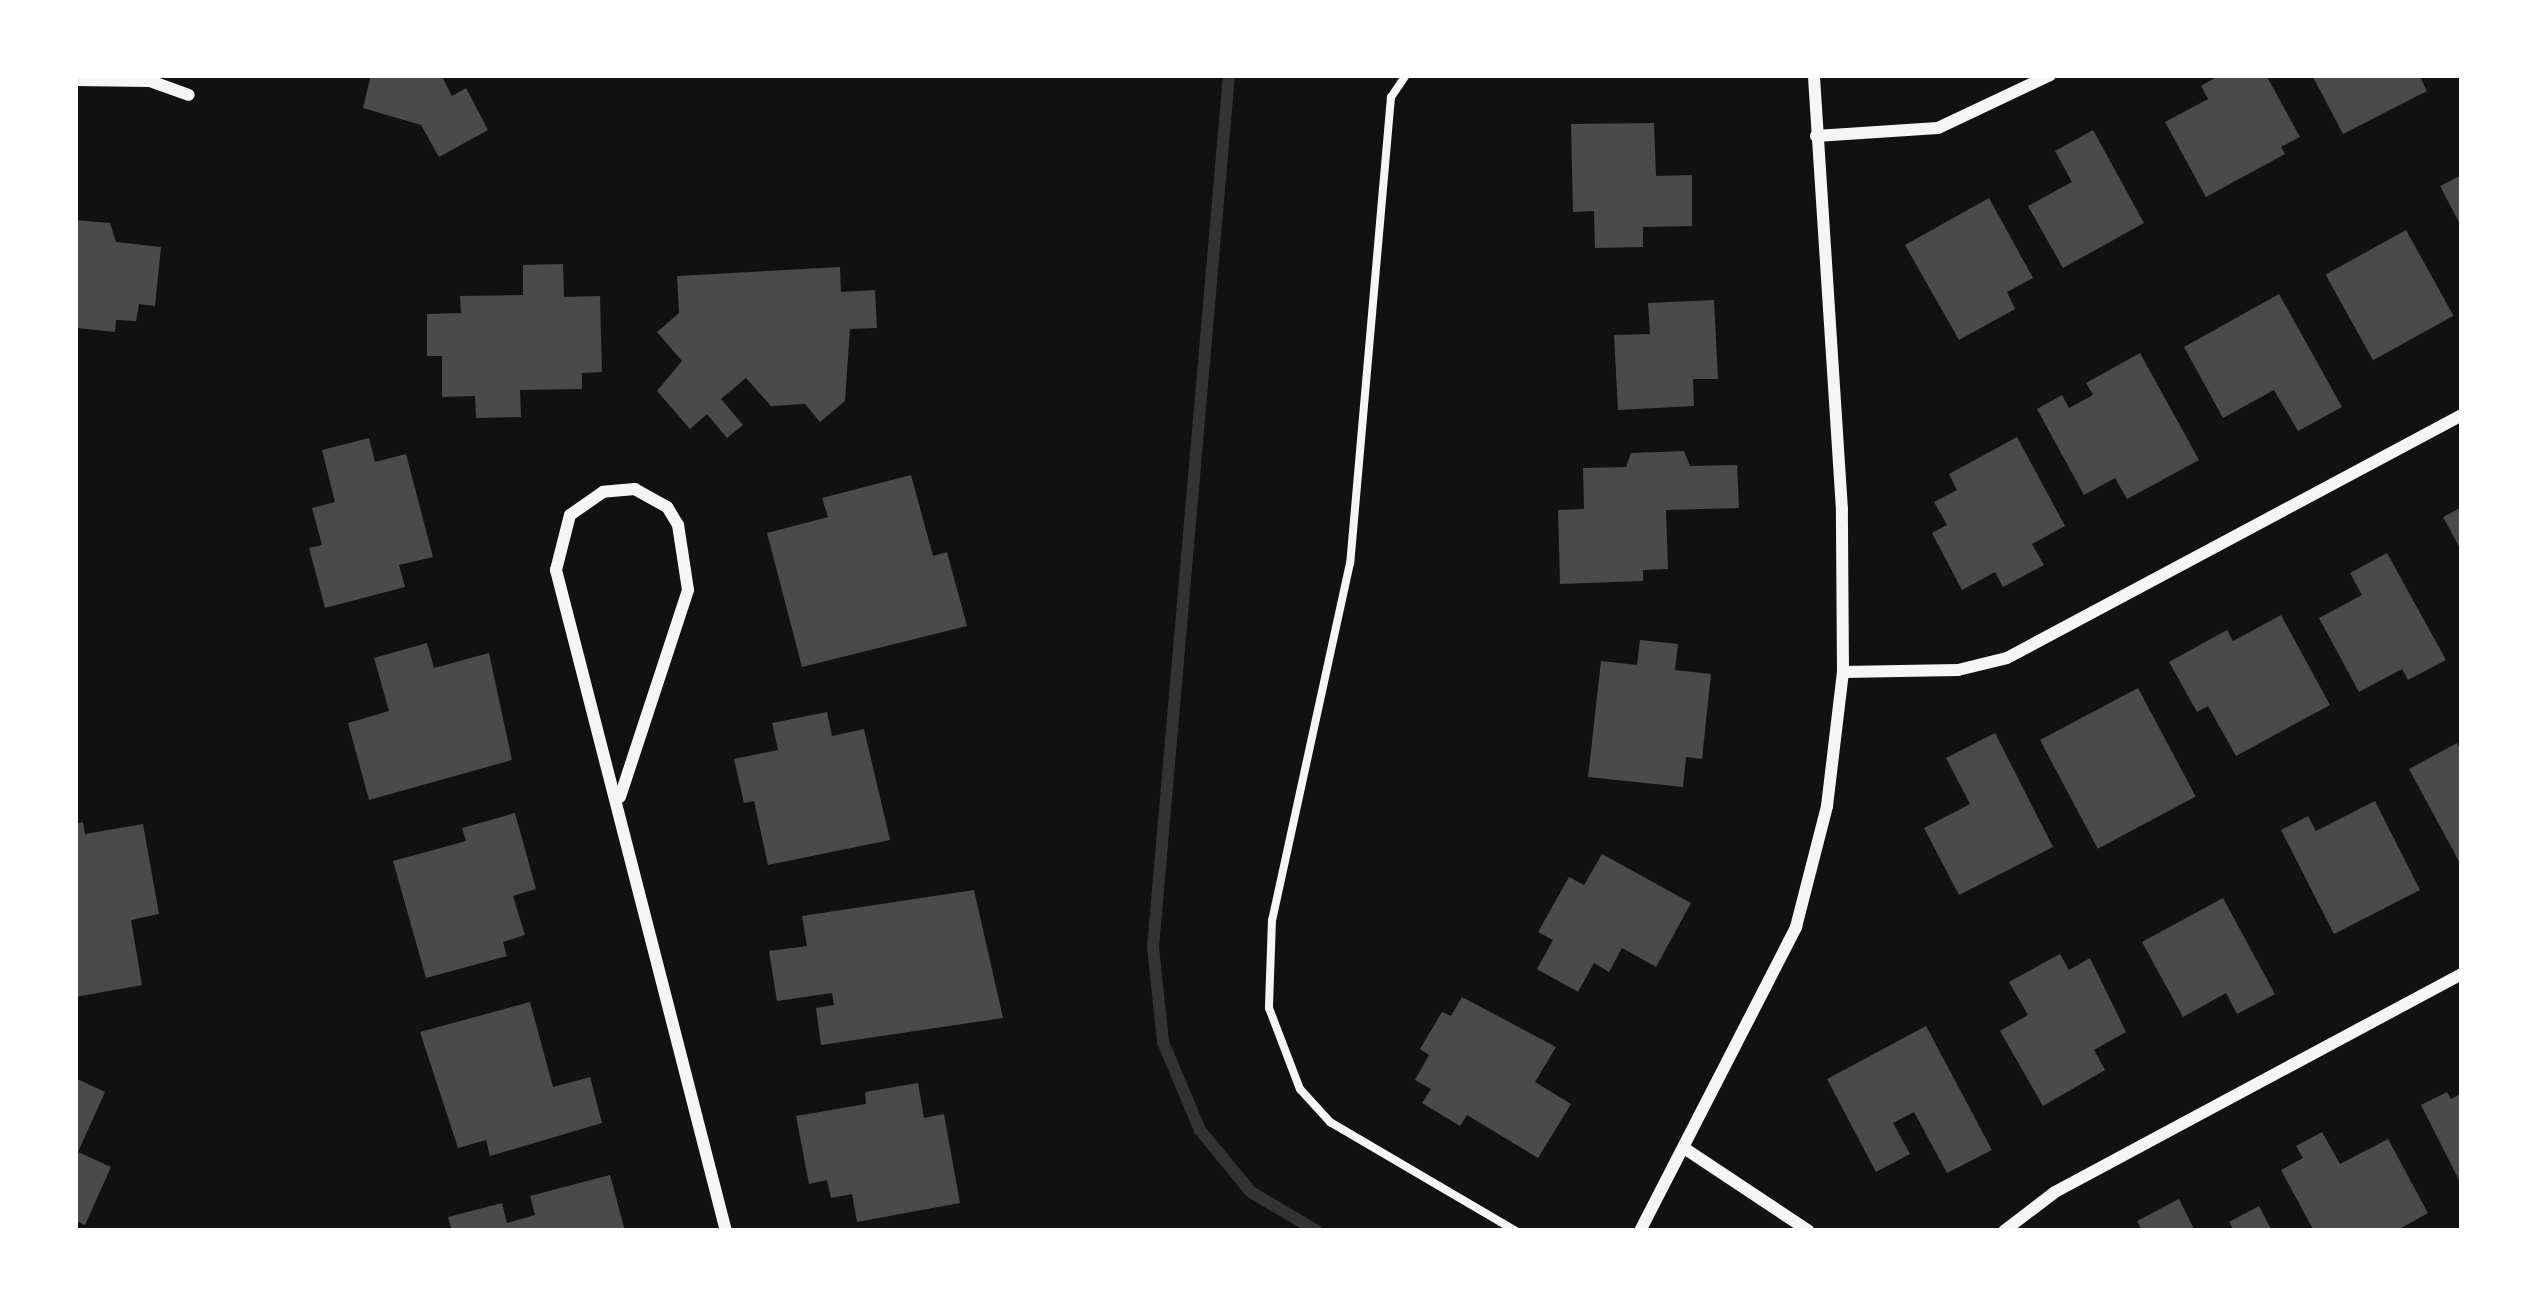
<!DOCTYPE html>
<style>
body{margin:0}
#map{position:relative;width:2537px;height:1306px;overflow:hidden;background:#111;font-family:"Public Sans",sans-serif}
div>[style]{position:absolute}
.stream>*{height:12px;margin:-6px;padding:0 6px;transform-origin:6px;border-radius:6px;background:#333}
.building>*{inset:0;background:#4a4a4a;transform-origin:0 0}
.path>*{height:8px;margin:-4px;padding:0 4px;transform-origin:4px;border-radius:4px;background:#f5f5f5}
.minor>*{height:12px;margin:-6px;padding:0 6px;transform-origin:6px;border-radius:6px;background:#f5f5f5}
span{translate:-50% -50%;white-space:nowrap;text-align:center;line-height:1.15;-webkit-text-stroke:12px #fff;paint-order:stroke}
.frame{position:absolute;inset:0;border:78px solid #fff;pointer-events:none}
</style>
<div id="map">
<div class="stream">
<div style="left:1229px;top:75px;width:875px;rotate:94.98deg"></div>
<div style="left:1153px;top:947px;width:96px;rotate:84deg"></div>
<div style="left:1163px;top:1042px;width:95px;rotate:67.2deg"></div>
<div style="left:1200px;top:1130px;width:80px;rotate:50.6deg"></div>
<div style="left:1251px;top:1192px;width:77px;rotate:30.6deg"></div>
</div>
<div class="building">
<div style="clip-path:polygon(371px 75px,441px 75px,452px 96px,466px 88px,488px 130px,439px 157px,421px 125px,363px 108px)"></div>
<div style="clip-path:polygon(2220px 75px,2266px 75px,2300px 137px,2281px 147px,2285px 154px,2206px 197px,2165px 122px,2208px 99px,2201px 86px)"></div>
<div style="clip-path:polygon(2312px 75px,2419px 75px,2427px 91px,2343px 134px)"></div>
<div style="clip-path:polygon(1654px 123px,1656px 176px,1692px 175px,1692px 226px,1643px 227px,1643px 247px,1595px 248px,1594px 211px,1573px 212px,1571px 124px)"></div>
<div style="clip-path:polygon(2093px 130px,2144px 223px,2063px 268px,2028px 206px,2072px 182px,2055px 151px)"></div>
<div style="clip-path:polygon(2462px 175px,2462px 228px,2440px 186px)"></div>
<div style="clip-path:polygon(1989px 198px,2033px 278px,2007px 292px,2015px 309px,1959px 340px,1905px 245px)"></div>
<div style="clip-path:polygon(75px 220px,110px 223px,116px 242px,161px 247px,155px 306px,139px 304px,136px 321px,116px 320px,115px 332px,77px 328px)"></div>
<div style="left:2406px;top:230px;width:98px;height:92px;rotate:61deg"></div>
<div style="clip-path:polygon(563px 264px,564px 297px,600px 296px,602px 372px,582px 373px,582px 389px,520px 390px,521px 417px,476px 418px,475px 396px,442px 397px,442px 356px,427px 356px,427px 314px,461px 313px,460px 296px,523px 295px,523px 265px)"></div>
<div style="clip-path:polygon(840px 267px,841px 292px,875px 290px,877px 328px,850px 329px,845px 401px,820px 422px,805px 404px,771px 406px,746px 378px,721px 399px,743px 425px,727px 438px,707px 414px,690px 429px,657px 391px,682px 361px,657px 332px,679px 313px,677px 276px)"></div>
<div style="clip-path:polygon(2279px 294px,2342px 407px,2298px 431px,2274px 390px,2223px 418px,2184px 347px)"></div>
<div style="clip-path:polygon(1714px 300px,1718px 379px,1693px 379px,1694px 406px,1618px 410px,1614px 335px,1650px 334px,1648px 303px)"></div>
<div style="clip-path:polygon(2140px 353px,2199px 460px,2127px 499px,2115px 478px,2084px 495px,2037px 409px,2062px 395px,2069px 408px,2093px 395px,2086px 383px)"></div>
<div style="clip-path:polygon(2017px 437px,2065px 526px,2032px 544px,2044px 565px,2003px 587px,1995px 572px,1962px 590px,1932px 533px,1947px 525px,1934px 502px,1957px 490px,1949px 474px)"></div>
<div style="clip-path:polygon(369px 438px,375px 462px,406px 454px,433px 557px,399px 565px,405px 587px,325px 608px,309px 548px,322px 545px,312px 508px,335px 502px,322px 450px)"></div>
<div style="clip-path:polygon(1684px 451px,1690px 466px,1737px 465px,1739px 508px,1666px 510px,1668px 569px,1643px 570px,1643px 581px,1560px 584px,1558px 510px,1584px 509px,1583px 468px,1626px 467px,1631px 453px)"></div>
<div style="clip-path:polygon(911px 475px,933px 556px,947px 552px,967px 626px,802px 667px,767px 533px,828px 517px,822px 498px)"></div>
<div style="clip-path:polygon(2462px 507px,2462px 552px,2443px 517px)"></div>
<div style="clip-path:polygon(2387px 553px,2446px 660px,2408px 680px,2402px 669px,2359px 692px,2319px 618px,2362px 595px,2350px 573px)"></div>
<div style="clip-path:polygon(2281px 615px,2330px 705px,2236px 756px,2208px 706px,2197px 712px,2169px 662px,2227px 630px,2233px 641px)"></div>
<div style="clip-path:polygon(1640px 640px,1678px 644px,1675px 670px,1711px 674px,1702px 759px,1686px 757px,1683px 787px,1588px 777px,1601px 661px,1637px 665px)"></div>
<div style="clip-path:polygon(427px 643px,434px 668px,489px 653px,512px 760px,369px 800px,348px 723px,389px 711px,374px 658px)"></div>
<div style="left:2138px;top:688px;width:123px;height:111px;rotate:62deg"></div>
<div style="clip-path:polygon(827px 712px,832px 736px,864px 729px,890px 840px,768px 865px,754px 801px,744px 803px,734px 759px,778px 750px,772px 723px)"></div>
<div style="clip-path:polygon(1995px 733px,2053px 847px,1959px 895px,1924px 828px,1970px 804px,1946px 758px)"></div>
<div style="clip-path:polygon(2457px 743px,2462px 752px,2462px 867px,2409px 769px)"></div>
<div style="clip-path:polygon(2375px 801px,2420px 890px,2334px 934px,2281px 830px,2308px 816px,2316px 831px)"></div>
<div style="clip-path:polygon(515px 813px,536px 889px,513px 896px,525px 935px,503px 942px,507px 956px,426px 978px,393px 861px,466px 841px,462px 828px)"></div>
<div style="clip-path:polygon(83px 822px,85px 834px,143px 824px,159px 914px,131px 920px,142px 985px,75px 997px,75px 824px)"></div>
<div style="clip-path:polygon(1602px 854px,1691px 903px,1656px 967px,1622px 948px,1609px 972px,1594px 963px,1578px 992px,1537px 969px,1553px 940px,1538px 932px,1569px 877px,1584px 885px)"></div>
<div style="clip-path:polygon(974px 890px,1003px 1018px,821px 1045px,816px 1008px,834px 1005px,832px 993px,777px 1001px,769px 951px,807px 946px,802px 916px)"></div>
<div style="clip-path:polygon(2223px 898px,2275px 994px,2237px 1014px,2226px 993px,2183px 1017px,2142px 942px)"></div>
<div style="clip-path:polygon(2060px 954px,2069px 970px,2090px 958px,2126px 1032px,2094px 1050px,2105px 1070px,2043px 1106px,2000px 1031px,2028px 1015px,2009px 982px)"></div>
<div style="clip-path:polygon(1462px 997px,1556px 1047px,1535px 1082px,1571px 1104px,1538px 1158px,1467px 1115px,1460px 1126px,1422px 1103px,1431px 1089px,1415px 1080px,1429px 1055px,1420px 1049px,1442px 1012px,1451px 1016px)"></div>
<div style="clip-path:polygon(530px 1002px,553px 1087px,590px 1077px,602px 1123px,490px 1156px,486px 1140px,458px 1148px,420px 1032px)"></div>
<div style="clip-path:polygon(1926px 1026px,1992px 1150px,1947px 1173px,1914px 1112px,1893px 1123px,1910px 1154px,1876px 1172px,1827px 1079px)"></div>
<div style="clip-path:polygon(75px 1078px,105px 1092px,78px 1152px,111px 1167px,85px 1225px,75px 1220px)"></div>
<div style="clip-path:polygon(918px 1083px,924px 1118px,944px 1114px,960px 1203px,857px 1222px,852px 1194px,831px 1198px,827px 1180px,809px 1184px,796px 1116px,866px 1104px,865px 1092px)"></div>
<div style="clip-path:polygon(2447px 1092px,2451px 1099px,2462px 1093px,2462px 1186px,2421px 1105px)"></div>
<div style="clip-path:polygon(2322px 1132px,2340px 1164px,2388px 1139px,2428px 1213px,2396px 1231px,2314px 1231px,2281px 1170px,2303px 1158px,2296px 1146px)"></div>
<div style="clip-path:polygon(610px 1175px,625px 1231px,452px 1231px,448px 1217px,502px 1203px,507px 1223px,535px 1215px,530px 1196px)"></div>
<div style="clip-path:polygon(2179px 1199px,2195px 1231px,2142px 1231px,2137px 1221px)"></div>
<div style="clip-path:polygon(2259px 1206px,2272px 1231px,2234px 1231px,2229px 1222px)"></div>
</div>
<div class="path">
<div style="left:1406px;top:75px;width:27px;rotate:124deg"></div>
<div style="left:1391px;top:97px;width:468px;rotate:95deg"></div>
<div style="left:1350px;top:563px;width:365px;rotate:102.3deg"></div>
<div style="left:1272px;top:920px;width:88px;rotate:92deg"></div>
<div style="left:1269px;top:1008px;width:87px;rotate:69.1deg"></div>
<div style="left:1300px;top:1089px;width:45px;rotate:47.7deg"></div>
<div style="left:1330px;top:1122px;width:216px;rotate:30.4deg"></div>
</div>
<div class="minor">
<div style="left:75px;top:80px;width:75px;rotate:0.8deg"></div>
<div style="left:150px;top:81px;width:41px;rotate:19.7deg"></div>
<div style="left:1816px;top:136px;width:122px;rotate:-3.8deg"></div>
<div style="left:1938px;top:128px;width:124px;rotate:-25.3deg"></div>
<div style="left:1843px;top:672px;width:115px;rotate:-1deg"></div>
<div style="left:1958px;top:670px;width:50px;rotate:-13.8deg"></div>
<div style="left:2007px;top:658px;width:516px;rotate:-28.11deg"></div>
<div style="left:620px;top:797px;width:218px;rotate:-71.8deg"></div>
<div style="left:688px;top:590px;width:66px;rotate:-98.7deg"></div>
<div style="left:678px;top:525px;width:21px;rotate:-121deg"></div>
<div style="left:667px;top:507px;width:37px;rotate:-151deg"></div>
<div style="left:635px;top:489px;width:32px;rotate:175deg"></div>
<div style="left:603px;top:492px;width:40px;rotate:145.1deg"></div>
<div style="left:570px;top:515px;width:57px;rotate:104.3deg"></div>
<div style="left:556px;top:570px;width:683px;rotate:75.58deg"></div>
<div style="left:1687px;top:1150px;width:146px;rotate:33.6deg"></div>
<div style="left:1640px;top:1231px;width:342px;rotate:-62.8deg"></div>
<div style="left:1796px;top:927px;width:125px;rotate:-75.6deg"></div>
<div style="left:1827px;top:806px;width:135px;rotate:-83.2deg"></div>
<div style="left:1843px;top:672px;width:162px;rotate:-90.4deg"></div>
<div style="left:1842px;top:510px;width:436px;rotate:-93.7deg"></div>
<div style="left:2004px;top:1231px;width:64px;rotate:-37.4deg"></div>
<div style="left:2055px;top:1192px;width:462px;rotate:-28.2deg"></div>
</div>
<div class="frame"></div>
</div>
